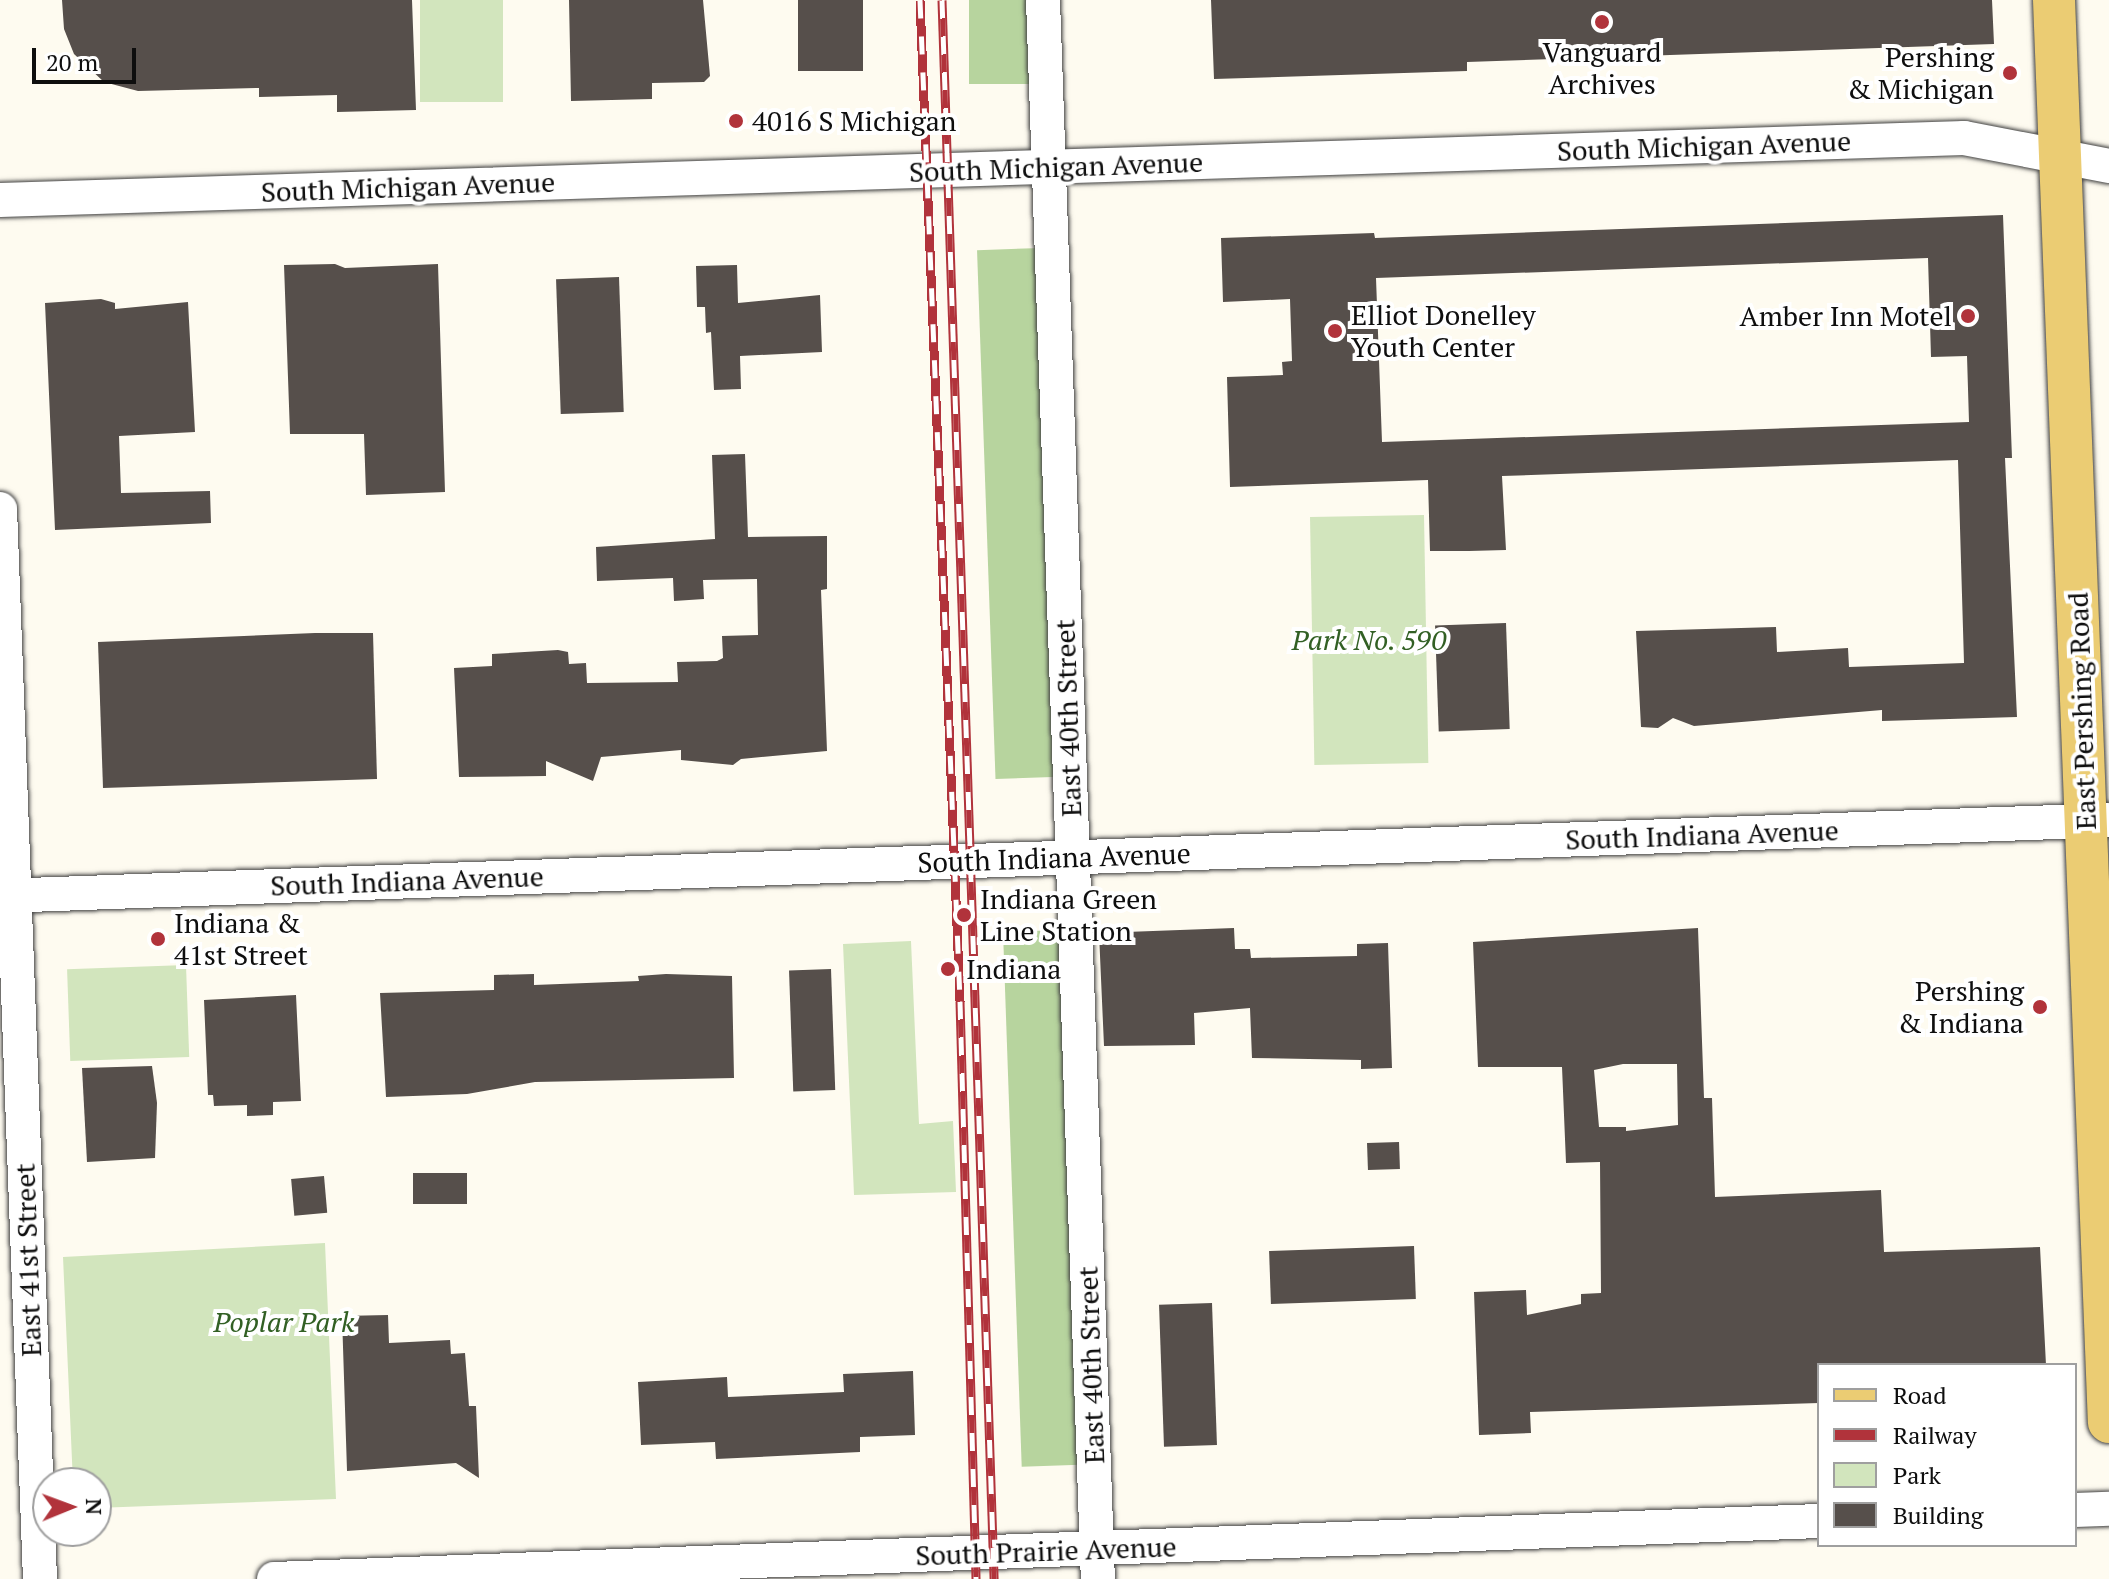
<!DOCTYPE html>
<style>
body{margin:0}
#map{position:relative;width:2109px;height:1579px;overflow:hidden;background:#fefbf0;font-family:"PT Serif",serif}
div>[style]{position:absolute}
.green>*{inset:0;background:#d2e5bd;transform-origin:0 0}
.forest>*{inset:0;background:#b7d49e;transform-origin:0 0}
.building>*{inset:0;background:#564f4b;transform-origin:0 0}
.roads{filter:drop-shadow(0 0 2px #414141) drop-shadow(0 0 2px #414141)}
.minor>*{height:34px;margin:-17px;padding:0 17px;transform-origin:17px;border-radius:17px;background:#fff}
.major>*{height:42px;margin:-21px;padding:0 21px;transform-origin:21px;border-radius:21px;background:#ebcc73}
.rail>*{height:9px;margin-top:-4.5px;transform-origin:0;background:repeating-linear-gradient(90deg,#fff 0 18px,#b1333b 0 36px);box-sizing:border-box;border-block:2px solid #b1333b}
.dots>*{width:22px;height:22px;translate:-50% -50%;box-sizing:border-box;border:4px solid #fff;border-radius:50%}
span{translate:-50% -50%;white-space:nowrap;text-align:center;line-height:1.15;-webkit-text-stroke:8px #fff;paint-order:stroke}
.poi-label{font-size:28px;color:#0e0e0e}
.right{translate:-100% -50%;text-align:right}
.left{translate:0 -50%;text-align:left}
.street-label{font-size:28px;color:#0e0e0e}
.park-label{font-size:28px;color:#326024;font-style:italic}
.legend{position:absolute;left:1817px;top:1363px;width:260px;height:184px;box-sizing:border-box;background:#fff;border:2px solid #9f9f9f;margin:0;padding:10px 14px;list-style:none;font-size:24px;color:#0e0e0e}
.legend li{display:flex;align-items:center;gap:16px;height:40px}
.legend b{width:40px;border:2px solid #9f9f9f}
.north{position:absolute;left:32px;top:1467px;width:80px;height:80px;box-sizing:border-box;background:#fff;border:2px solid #9f9f9f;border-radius:50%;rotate:89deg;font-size:22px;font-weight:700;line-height:32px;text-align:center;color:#0e0e0e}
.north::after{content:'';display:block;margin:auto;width:28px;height:36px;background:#b1333b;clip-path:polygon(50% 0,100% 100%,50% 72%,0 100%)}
.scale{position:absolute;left:32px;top:48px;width:104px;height:36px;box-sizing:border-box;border:4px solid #0e0e0e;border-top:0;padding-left:10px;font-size:24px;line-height:28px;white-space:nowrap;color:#0e0e0e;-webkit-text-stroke:6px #fff;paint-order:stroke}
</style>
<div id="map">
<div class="green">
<div style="left:420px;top:0;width:83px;height:102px"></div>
<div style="left:1424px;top:515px;width:248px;height:114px;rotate:89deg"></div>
<div style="clip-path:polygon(911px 941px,919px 1124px,953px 1121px,956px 1192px,854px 1195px,843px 944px)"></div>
<div style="left:186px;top:965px;width:92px;height:119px;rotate:88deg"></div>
<div style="clip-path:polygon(325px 1243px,336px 1499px,96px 1508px,96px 1483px,73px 1483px,63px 1257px)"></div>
</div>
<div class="forest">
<div style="left:969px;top:0;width:64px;height:84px"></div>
<div style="left:1041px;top:248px;width:529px;height:64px;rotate:88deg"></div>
<div style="left:1061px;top:930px;width:535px;height:58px;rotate:88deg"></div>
</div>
<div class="building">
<div style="clip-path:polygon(62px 0,412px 0,416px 110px,337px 112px,337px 95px,259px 97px,259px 88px,138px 91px,104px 82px,74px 54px,64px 29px)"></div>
<div style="clip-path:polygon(569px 0,703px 0,710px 76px,704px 82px,652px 83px,652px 99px,571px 101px)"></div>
<div style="left:798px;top:0;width:65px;height:71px"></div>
<div style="clip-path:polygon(1211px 0,1992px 0,1994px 44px,1467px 62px,1467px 71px,1214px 79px)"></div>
<div style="clip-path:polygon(evenodd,2003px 215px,2012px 458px,2005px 458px,2017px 717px,1882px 721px,1882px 710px,1694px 726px,1673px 718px,1658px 728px,1641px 727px,1636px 631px,1776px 627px,1777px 652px,1848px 648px,1849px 667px,1964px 663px,1958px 460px,1502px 476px,1506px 550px,1469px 551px,1430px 551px,1428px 480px,1230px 487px,1227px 377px,1283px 375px,1282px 362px,1292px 361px,1290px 299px,1223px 302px,1221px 238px,1374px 233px,1375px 238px,2003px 215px,1928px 258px,1931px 357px,1967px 356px,1969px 422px,1382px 442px,1376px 278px,1928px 258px)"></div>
<div style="clip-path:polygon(335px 264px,345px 268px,438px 264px,445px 492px,366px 495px,364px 434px,290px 434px,284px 265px)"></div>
<div style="clip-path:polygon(737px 265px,738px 303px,820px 295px,822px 352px,740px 356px,741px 389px,714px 390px,711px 332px,706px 333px,705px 307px,697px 307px,696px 266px)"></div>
<div style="left:619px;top:277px;width:135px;height:63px;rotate:88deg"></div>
<div style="clip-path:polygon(101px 299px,115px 303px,115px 309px,188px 302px,195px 432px,119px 436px,121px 493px,210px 491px,211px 523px,55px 530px,45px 303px)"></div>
<div style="clip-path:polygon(745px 454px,748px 537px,827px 536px,827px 589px,821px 590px,827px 751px,741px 759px,733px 765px,681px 760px,681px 750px,601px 757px,593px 781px,546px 761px,546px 776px,459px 777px,454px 668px,492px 666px,492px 654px,558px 650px,568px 652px,569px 664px,586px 663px,587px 683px,678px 682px,677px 662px,717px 661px,723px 658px,722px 636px,758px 635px,757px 579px,703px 580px,704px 599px,674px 601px,673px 578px,597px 581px,596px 547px,715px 539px,712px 455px)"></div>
<div style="left:1506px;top:623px;width:106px;height:71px;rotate:88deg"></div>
<div style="clip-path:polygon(315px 633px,373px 633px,377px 779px,103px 788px,98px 642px)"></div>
<div style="clip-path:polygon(1234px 928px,1235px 949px,1250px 949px,1251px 958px,1357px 956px,1357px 944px,1388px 943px,1392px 1068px,1361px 1069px,1361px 1060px,1252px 1058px,1250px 1008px,1194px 1013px,1195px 1045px,1104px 1046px,1099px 933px)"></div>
<div style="clip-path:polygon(evenodd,1698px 928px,1704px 1098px,1712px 1098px,1715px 1197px,1881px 1190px,1884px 1252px,2040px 1247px,2046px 1365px,1819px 1365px,1819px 1403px,1530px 1412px,1531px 1433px,1479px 1435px,1474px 1292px,1526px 1290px,1527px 1315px,1581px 1304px,1581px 1294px,1601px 1293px,1600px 1162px,1566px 1163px,1562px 1067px,1478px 1067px,1473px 942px,1698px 928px,1623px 1064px,1677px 1064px,1678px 1125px,1626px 1131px,1626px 1127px,1599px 1127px,1594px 1070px,1623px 1064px)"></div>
<div style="left:831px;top:969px;width:121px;height:42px;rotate:88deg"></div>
<div style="clip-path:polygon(534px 974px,534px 985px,639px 981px,638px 976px,666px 974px,732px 976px,734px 1078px,535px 1082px,467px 1094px,386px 1097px,380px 993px,494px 990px,494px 975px)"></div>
<div style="clip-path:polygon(296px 995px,301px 1101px,273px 1102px,273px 1115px,247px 1116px,247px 1105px,214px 1106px,213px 1095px,208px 1095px,204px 1000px)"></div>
<div style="clip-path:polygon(152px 1066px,157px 1103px,155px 1158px,87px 1162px,82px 1068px)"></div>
<div style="left:1399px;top:1142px;width:27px;height:32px;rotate:88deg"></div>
<div style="left:467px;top:1173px;width:31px;height:54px;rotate:90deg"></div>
<div style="left:324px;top:1176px;width:37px;height:33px;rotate:85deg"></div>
<div style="left:1414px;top:1246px;width:53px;height:145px;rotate:88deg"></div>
<div style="left:1212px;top:1303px;width:142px;height:53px;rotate:88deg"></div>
<div style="clip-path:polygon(388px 1315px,389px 1343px,450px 1340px,451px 1354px,465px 1353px,469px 1406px,476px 1406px,479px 1478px,456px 1463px,347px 1471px,342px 1316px)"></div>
<div style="clip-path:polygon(913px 1371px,915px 1435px,860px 1437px,860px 1452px,716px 1459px,715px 1442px,641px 1445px,638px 1382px,727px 1377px,728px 1397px,844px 1392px,843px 1374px)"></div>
</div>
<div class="roads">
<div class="minor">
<div style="left:1043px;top:0;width:1580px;rotate:88.01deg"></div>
<div style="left:0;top:200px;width:1965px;rotate:-1.81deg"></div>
<div style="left:1964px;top:138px;width:148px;rotate:10.9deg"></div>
<div style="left:0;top:509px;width:1071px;rotate:87.86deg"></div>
<div style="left:0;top:896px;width:2110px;rotate:-2.06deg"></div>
<div style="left:2075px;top:1510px;width:34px;rotate:-2deg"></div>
<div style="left:274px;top:1579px;width:1546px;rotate:-2.15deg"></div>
</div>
<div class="major">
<div style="left:2054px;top:0;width:1423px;rotate:87.79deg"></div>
</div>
</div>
<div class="rail">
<div style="left:920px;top:0;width:1002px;rotate:87.71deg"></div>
<div style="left:960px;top:1001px;width:578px;rotate:88.41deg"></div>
<div style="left:942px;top:0;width:1580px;rotate:88.11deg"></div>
</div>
<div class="dots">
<div style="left:1602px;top:22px;background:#b1333b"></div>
<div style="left:2010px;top:73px;background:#b1333b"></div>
<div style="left:736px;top:121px;background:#b1333b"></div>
<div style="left:1968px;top:316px;background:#b1333b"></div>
<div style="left:1335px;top:331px;background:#b1333b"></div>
<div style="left:964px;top:915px;background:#b1333b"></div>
<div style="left:158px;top:939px;background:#b1333b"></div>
<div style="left:948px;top:969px;background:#b1333b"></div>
<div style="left:2040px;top:1007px;background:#b1333b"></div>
</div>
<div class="poi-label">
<span style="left:1602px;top:68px">Vanguard<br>Archives</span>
<span class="right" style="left:1994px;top:73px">Pershing<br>&amp; Michigan</span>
<span class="left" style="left:752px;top:121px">4016 S Michigan</span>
<span class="left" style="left:1351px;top:331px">Elliot Donelley<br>Youth Center</span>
<span class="right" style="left:1952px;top:316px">Amber Inn Motel</span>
<span class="left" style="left:980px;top:915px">Indiana Green<br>Line Station</span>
<span class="left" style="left:174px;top:939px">Indiana &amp;<br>41st Street</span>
<span class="left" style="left:966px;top:969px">Indiana</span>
<span class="right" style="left:2024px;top:1007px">Pershing<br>&amp; Indiana</span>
</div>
<div class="street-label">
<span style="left:1704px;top:146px;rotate:-2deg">South Michigan Avenue</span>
<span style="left:1056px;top:167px;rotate:-2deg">South Michigan Avenue</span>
<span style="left:408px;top:187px;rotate:-2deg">South Michigan Avenue</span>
<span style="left:2082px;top:711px;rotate:-92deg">East Pershing Road</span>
<span style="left:1068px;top:718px;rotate:-92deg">East 40th Street</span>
<span style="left:1702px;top:835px;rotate:-2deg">South Indiana Avenue</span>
<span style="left:1054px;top:858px;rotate:-2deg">South Indiana Avenue</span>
<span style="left:407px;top:881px;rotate:-2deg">South Indiana Avenue</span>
<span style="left:28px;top:1260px;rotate:-92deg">East 41st Street</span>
<span style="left:1091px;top:1365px;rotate:-92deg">East 40th Street</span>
<span style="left:1046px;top:1551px;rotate:-2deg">South Prairie Avenue</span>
</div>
<div class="park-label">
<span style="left:1369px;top:640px">Park No. 590</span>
<span style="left:284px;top:1322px">Poplar Park</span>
</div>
<ul class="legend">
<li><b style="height:10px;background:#ebcc73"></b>Road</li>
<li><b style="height:10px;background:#b1333b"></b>Railway</li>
<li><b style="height:22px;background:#d2e5bd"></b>Park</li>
<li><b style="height:22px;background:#564f4b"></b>Building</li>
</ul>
<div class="north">N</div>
<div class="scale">20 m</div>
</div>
